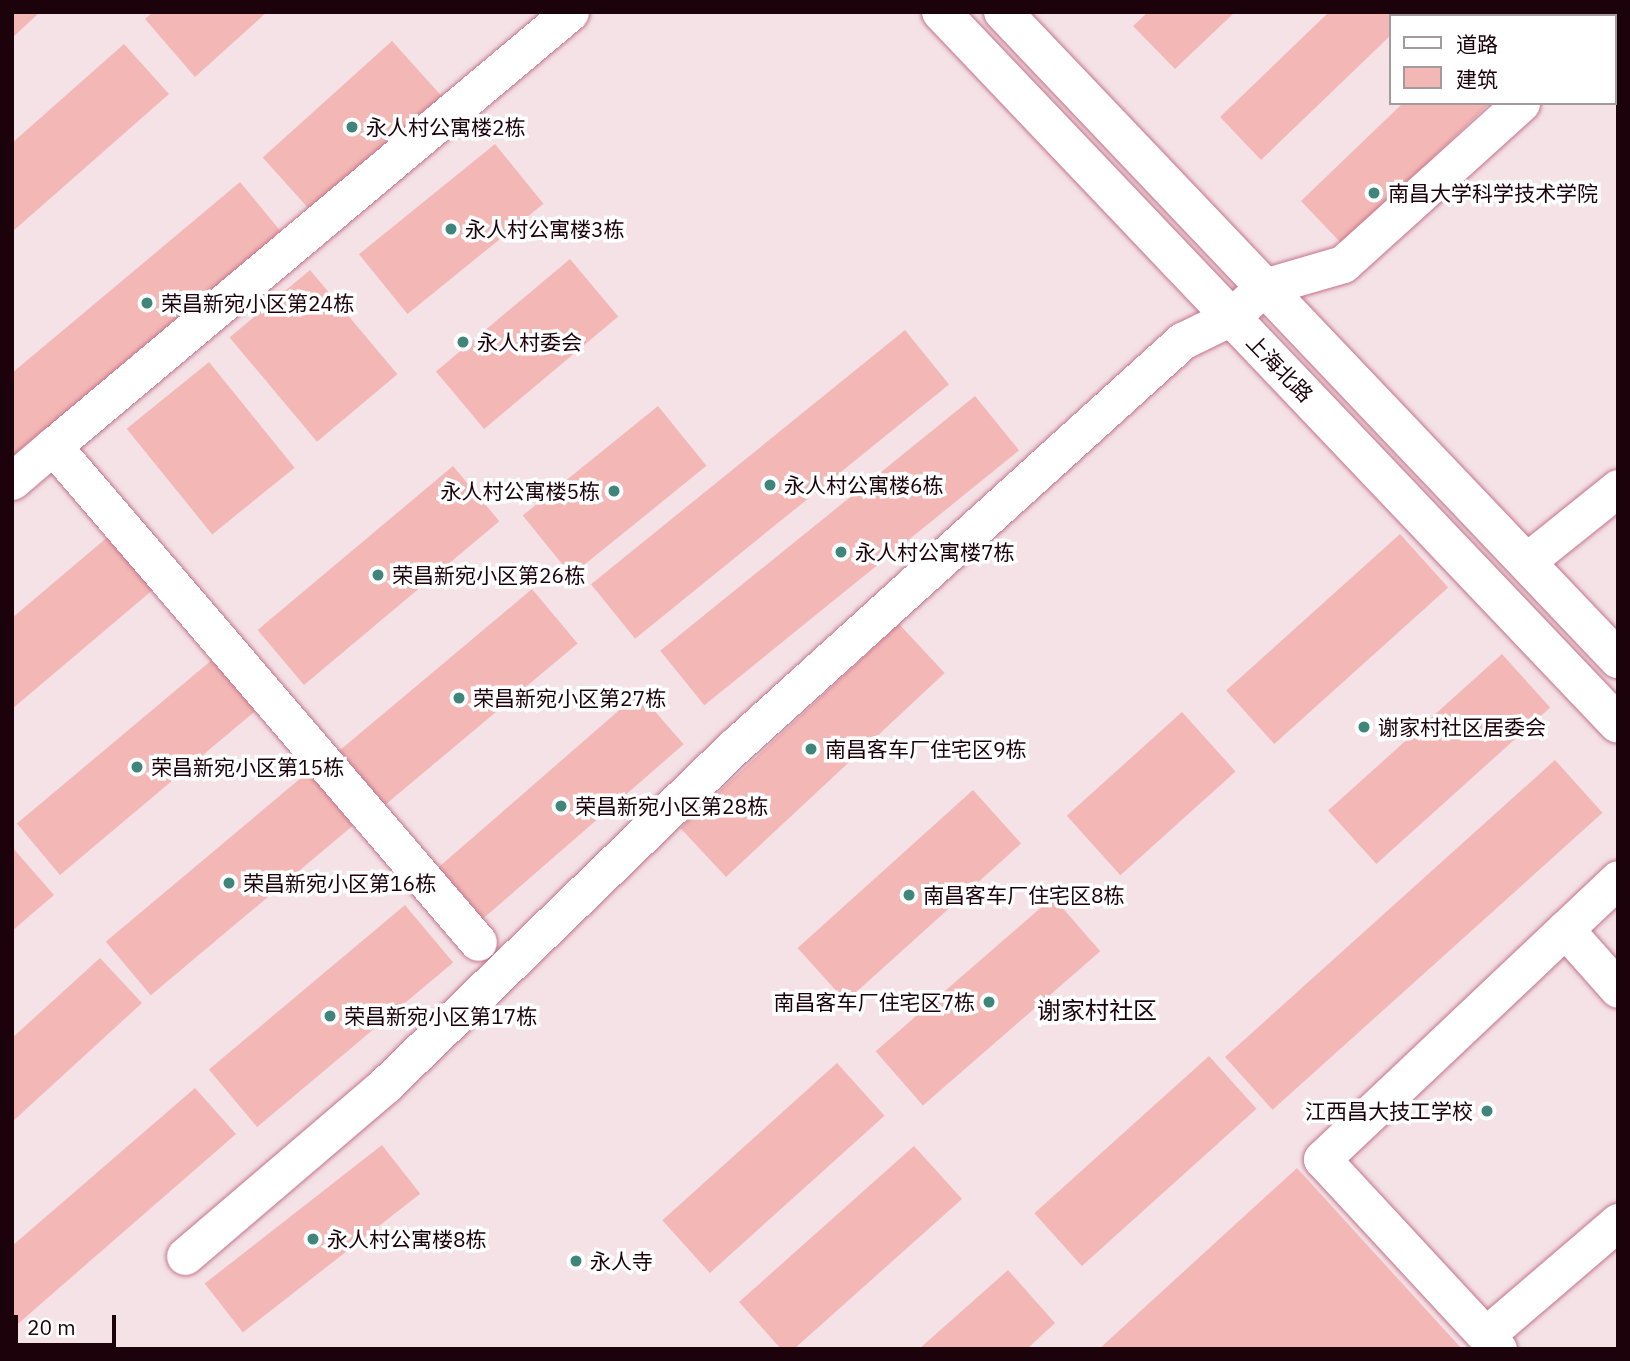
<!DOCTYPE html>
<meta charset="utf-8">
<style>
body{margin:0}
#map{position:relative;width:1630px;height:1361px;overflow:hidden;background:#f4e2e6;font-family:"IBM Plex Sans","Noto Sans SC",sans-serif}
div>[style]{position:absolute}
.building>*{inset:0;background:#f3b8b5;transform-origin:0 0}
.roads{filter:drop-shadow(0 0 2px #c4738a) drop-shadow(0 0 2px #c4738a)}
.minor>*{height:37px;margin:-18.5px;padding:0 18.5px;transform-origin:18.5px;border-radius:18.5px;background:#fff}
.major>*{height:38px;margin:-19px;padding:0 19px;transform-origin:19px;border-radius:19px;background:#fff}
.dots>*{width:19px;height:19px;translate:-50% -50%;box-sizing:border-box;border:4px solid #fff;border-radius:50%}
span{translate:-50% -50%;white-space:nowrap;text-align:center;line-height:1.15;-webkit-text-stroke:7px #fff;paint-order:stroke}
.poi-label{font-size:21px;color:#1c020a}
.left{translate:0 -50%;text-align:left}
.right{translate:-100% -50%;text-align:right}
.street-label{font-size:21px;color:#1c020a}
.quarter-label{font-size:24px;color:#1c020a}
.frame{position:absolute;inset:0;border:14px solid #1c020a;pointer-events:none}
.legend{position:absolute;left:1389px;top:14px;width:228px;height:91px;box-sizing:border-box;background:#fff;border:2px solid #a49a9d;margin:0;padding:9px 12px;list-style:none;font-size:21px;color:#1c020a}
.legend li{display:flex;align-items:center;gap:14px;height:35px}
.legend b{width:35px;border:2px solid #a49a9d}
.scale{position:absolute;left:14px;top:1315px;width:102px;height:32px;box-sizing:border-box;border:4px solid #1c020a;border-top:0;padding-left:9px;font-size:21px;line-height:24px;white-space:nowrap;color:#1c020a;-webkit-text-stroke:5px #fff;paint-order:stroke}
</style>
<div id="map">
<div class="building">
<div style="clip-path:polygon(12px 12px,40px 12px,12px 38px)"></div>
<div style="clip-path:polygon(153px 12px,267px 12px,195px 77px,145px 19px)"></div>
<div style="clip-path:polygon(1148px 12px,1235px 12px,1175px 69px,1133px 26px)"></div>
<div style="clip-path:polygon(1329px 12px,1415px 12px,1390px 16px,1390px 36px,1261px 160px,1220px 117px)"></div>
<div style="left:392px;top:41px;width:76px;height:174px;rotate:48deg"></div>
<div style="clip-path:polygon(124px 44px,169px 94px,12px 232px,12px 143px)"></div>
<div style="clip-path:polygon(1403px 103px,1490px 103px,1342px 244px,1301px 201px)"></div>
<div style="left:495px;top:144px;width:77px;height:175px;rotate:51deg"></div>
<div style="clip-path:polygon(240px 182px,283px 234px,12px 459px,12px 373px)"></div>
<div style="left:570px;top:259px;width:75px;height:175px;rotate:50deg"></div>
<div style="left:310px;top:270px;width:136px;height:105px;rotate:50deg"></div>
<div style="left:905px;top:330px;width:70px;height:404px;rotate:51deg"></div>
<div style="left:209px;top:362px;width:136px;height:106px;rotate:51deg"></div>
<div style="left:975px;top:396px;width:70px;height:405px;rotate:51deg"></div>
<div style="left:658px;top:406px;width:77px;height:174px;rotate:51deg"></div>
<div style="left:453px;top:466px;width:72px;height:255px;rotate:50deg"></div>
<div style="left:1400px;top:534px;width:72px;height:234px;rotate:48deg"></div>
<div style="clip-path:polygon(110px 535px,155px 588px,12px 709px,12px 618px)"></div>
<div style="left:532px;top:589px;width:71px;height:252px;rotate:50deg"></div>
<div style="left:899px;top:624px;width:67px;height:299px;rotate:47deg"></div>
<div style="left:1502px;top:654px;width:72px;height:234px;rotate:48deg"></div>
<div style="left:213px;top:659px;width:67px;height:256px;rotate:50deg"></div>
<div style="left:639px;top:693px;width:68px;height:266px;rotate:49deg"></div>
<div style="left:1182px;top:712px;width:80px;height:155px;rotate:48deg"></div>
<div style="left:1555px;top:760px;width:71px;height:444px;rotate:48deg"></div>
<div style="left:308px;top:772px;width:70px;height:264px;rotate:50deg"></div>
<div style="left:973px;top:790px;width:72px;height:236px;rotate:48deg"></div>
<div style="clip-path:polygon(12px 847px,54px 895px,12px 931px)"></div>
<div style="left:1053px;top:897px;width:72px;height:235px;rotate:49deg"></div>
<div style="left:405px;top:905px;width:75px;height:256px;rotate:50deg"></div>
<div style="clip-path:polygon(100px 958px,142px 1003px,12px 1122px,12px 1038px)"></div>
<div style="left:1209px;top:1056px;width:71px;height:235px;rotate:48deg"></div>
<div style="left:837px;top:1063px;width:71px;height:235px;rotate:48deg"></div>
<div style="clip-path:polygon(195px 1088px,236px 1134px,12px 1329px,12px 1246px)"></div>
<div style="left:382px;top:1145px;width:62px;height:225px;rotate:52deg"></div>
<div style="clip-path:polygon(914px 1146px,962px 1199px,794px 1349px,781px 1349px,739px 1302px)"></div>
<div style="clip-path:polygon(1297px 1168px,1462px 1349px,1099px 1349px)"></div>
<div style="clip-path:polygon(1008px 1270px,1055px 1323px,1027px 1349px,919px 1349px)"></div>
</div>
<div class="roads">
<div class="minor">
<div style="left:1574px;top:12px;width:5px;rotate:53deg"></div>
<div style="left:1614px;top:20px;width:6px;rotate:-45deg"></div>
<div style="left:53px;top:446px;width:675px;rotate:-40.01deg"></div>
<div style="left:12px;top:481px;width:54px;rotate:-40.5deg"></div>
<div style="left:53px;top:446px;width:653px;rotate:49.41deg"></div>
<div style="left:1527px;top:561px;width:117px;rotate:-38.7deg"></div>
<div style="left:1565px;top:929px;width:80px;rotate:48.5deg"></div>
<div style="left:185px;top:1256px;width:263px;rotate:-40.5deg"></div>
<div style="left:385px;top:1085px;width:486px;rotate:-44.1deg"></div>
<div style="left:734px;top:747px;width:605px;rotate:-42.18deg"></div>
<div style="left:1182px;top:341px;width:55px;rotate:-26.1deg"></div>
<div style="left:1231px;top:317px;width:45px;rotate:-42.3deg"></div>
<div style="left:1264px;top:287px;width:82px;rotate:-16.2deg"></div>
<div style="left:1343px;top:264px;width:240px;rotate:-42.1deg"></div>
<div style="left:1486px;top:1335px;width:174px;rotate:-40.6deg"></div>
<div style="left:1498px;top:1349px;width:259px;rotate:-132.8deg"></div>
<div style="left:1322px;top:1159px;width:407px;rotate:-43.4deg"></div>
</div>
<div class="major">
<div style="left:941px;top:12px;width:982px;rotate:46.44deg"></div>
<div style="left:1003px;top:12px;width:893px;rotate:46.45deg"></div>
</div>
</div>
<div class="dots">
<div style="left:352px;top:127px;background:#40857a"></div>
<div style="left:1374px;top:193px;background:#40857a"></div>
<div style="left:451px;top:229px;background:#40857a"></div>
<div style="left:147px;top:303px;background:#40857a"></div>
<div style="left:463px;top:342px;background:#40857a"></div>
<div style="left:770px;top:485px;background:#40857a"></div>
<div style="left:614px;top:491px;background:#40857a"></div>
<div style="left:841px;top:552px;background:#40857a"></div>
<div style="left:378px;top:575px;background:#40857a"></div>
<div style="left:459px;top:698px;background:#40857a"></div>
<div style="left:1364px;top:727px;background:#40857a"></div>
<div style="left:811px;top:749px;background:#40857a"></div>
<div style="left:137px;top:767px;background:#40857a"></div>
<div style="left:561px;top:806px;background:#40857a"></div>
<div style="left:229px;top:883px;background:#40857a"></div>
<div style="left:909px;top:895px;background:#40857a"></div>
<div style="left:989px;top:1002px;background:#40857a"></div>
<div style="left:330px;top:1016px;background:#40857a"></div>
<div style="left:1487px;top:1111px;background:#40857a"></div>
<div style="left:313px;top:1239px;background:#40857a"></div>
<div style="left:576px;top:1261px;background:#40857a"></div>
</div>
<div class="poi-label">
<span class="left" style="left:366px;top:127px">永人村公寓楼2栋</span>
<span class="left" style="left:1388px;top:193px">南昌大学科学技术学院</span>
<span class="left" style="left:465px;top:229px">永人村公寓楼3栋</span>
<span class="left" style="left:161px;top:303px">荣昌新宛小区第24栋</span>
<span class="left" style="left:477px;top:342px">永人村委会</span>
<span class="left" style="left:784px;top:485px">永人村公寓楼6栋</span>
<span class="right" style="left:600px;top:491px">永人村公寓楼5栋</span>
<span class="left" style="left:855px;top:552px">永人村公寓楼7栋</span>
<span class="left" style="left:392px;top:575px">荣昌新宛小区第26栋</span>
<span class="left" style="left:473px;top:698px">荣昌新宛小区第27栋</span>
<span class="left" style="left:1378px;top:727px">谢家村社区居委会</span>
<span class="left" style="left:825px;top:749px">南昌客车厂住宅区9栋</span>
<span class="left" style="left:151px;top:767px">荣昌新宛小区第15栋</span>
<span class="left" style="left:575px;top:806px">荣昌新宛小区第28栋</span>
<span class="left" style="left:243px;top:883px">荣昌新宛小区第16栋</span>
<span class="left" style="left:923px;top:895px">南昌客车厂住宅区8栋</span>
<span class="right" style="left:975px;top:1002px">南昌客车厂住宅区7栋</span>
<span class="left" style="left:344px;top:1016px">荣昌新宛小区第17栋</span>
<span class="right" style="left:1473px;top:1111px">江西昌大技工学校</span>
<span class="left" style="left:327px;top:1239px">永人村公寓楼8栋</span>
<span class="left" style="left:590px;top:1261px">永人寺</span>
</div>
<div class="street-label">
<span style="left:1280px;top:368px;rotate:46deg">上海北路</span>
</div>
<div class="quarter-label">
<span style="left:1097px;top:1011px">谢家村社区</span>
</div>
<div class="frame"></div>
<ul class="legend">
<li><b style="height:9px;background:#fff"></b>道路</li>
<li><b style="height:19px;background:#f3b8b5"></b>建筑</li>
</ul>
<div class="scale">20 m</div>
</div>
